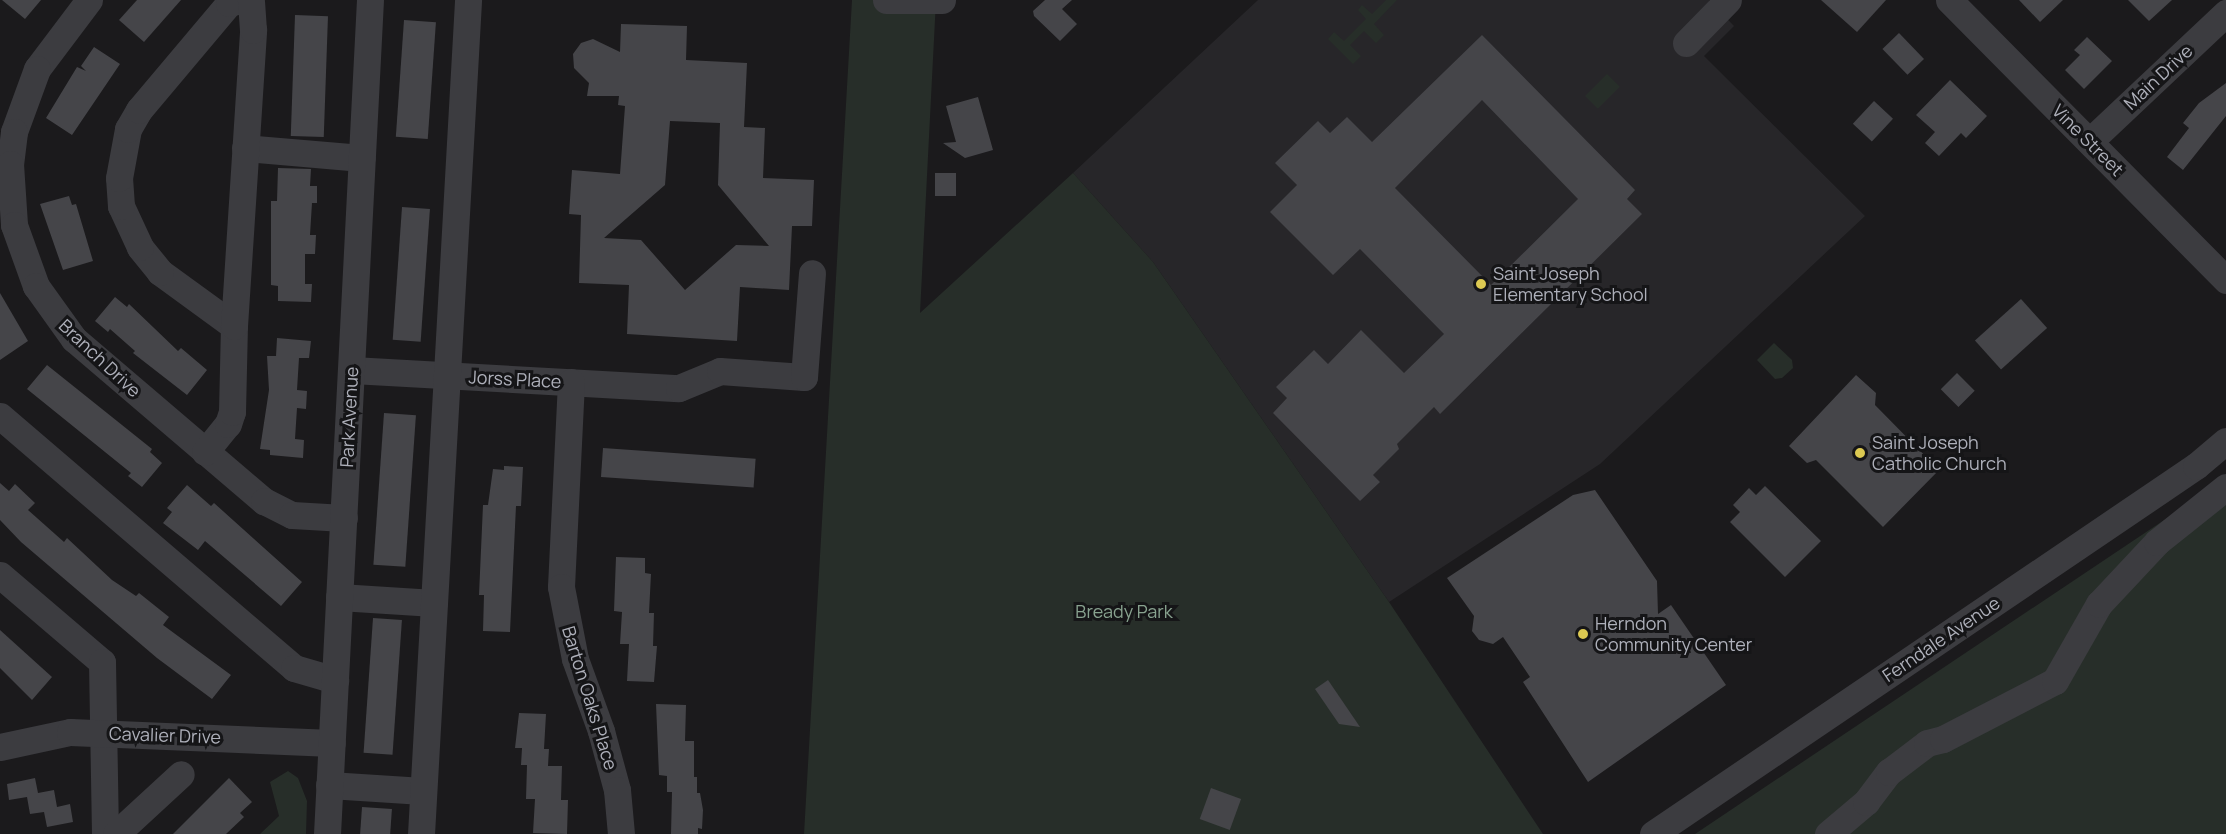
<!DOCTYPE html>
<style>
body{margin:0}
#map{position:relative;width:2226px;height:834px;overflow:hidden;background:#1b1a1c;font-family:Manrope,sans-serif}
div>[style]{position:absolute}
.built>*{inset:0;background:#272629}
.green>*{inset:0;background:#272e29;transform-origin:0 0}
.building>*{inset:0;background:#454549;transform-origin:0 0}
.minor>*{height:27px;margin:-13.5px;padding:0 13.5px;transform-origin:13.5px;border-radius:13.5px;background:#3c3c40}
.dots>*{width:16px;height:16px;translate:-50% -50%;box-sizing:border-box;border:3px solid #151517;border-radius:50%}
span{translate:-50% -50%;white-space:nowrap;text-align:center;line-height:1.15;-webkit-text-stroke:6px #151517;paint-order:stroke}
.street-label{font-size:18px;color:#aeb0ba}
.poi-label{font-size:18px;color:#aeb0ba}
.left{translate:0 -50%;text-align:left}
.park-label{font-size:18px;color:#88a28f}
</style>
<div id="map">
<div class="built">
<div style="clip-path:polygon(1258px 0,1709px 0,1734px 26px,1704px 56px,1865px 216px,1600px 464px,1389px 602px,1153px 262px,1073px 173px)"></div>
</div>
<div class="green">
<div style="clip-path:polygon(852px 0,936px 0,920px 313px,1073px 173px,1153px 262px,1389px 602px,1543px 834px,804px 834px)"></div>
<div style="clip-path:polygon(1386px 0,1397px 0,1374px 24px,1384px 35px,1376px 43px,1364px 31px,1350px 45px,1361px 56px,1353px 64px,1328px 39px,1334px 32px,1344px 41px,1366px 19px,1358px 10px,1362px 5px,1372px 14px)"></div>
<div style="left:1607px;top:74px;width:18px;height:31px;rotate:45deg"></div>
<div style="clip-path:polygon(1774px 343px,1792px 360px,1793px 368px,1782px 378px,1775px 379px,1757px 360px)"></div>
<div style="clip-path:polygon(2226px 476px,2226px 834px,1695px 834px,2197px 498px)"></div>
<div style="clip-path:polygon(288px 771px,298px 778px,307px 801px,306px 834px,260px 834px,279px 816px,270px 782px)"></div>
</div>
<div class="building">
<div style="clip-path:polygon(2px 0,41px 0,25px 19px)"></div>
<div style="clip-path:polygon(137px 0,181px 0,144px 42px,119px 20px)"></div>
<div style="clip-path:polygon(1045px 0,1072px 0,1062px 9px,1077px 24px,1060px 41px,1034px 16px,1033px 11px)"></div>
<div style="clip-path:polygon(1821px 0,1886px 0,1857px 32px)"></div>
<div style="clip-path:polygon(2019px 0,2063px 0,2040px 22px)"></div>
<div style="clip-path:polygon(2128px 0,2172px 0,2149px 21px)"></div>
<div style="left:295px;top:15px;width:33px;height:121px;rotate:2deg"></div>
<div style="left:404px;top:20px;width:32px;height:117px;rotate:4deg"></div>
<div style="clip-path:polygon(evenodd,621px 24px,687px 26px,686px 60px,747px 63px,744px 127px,765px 128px,763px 178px,814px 180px,812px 226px,792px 226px,789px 290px,740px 287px,737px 341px,627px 334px,629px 285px,579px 283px,581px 215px,569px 214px,572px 170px,620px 174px,625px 106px,618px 105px,619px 96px,587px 96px,589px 83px,574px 68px,573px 54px,581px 43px,593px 39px,620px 52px,621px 24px,670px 121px,720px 123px,718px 185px,769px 246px,736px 245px,685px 290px,641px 240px,604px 238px,665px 185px,670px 121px)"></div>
<div style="left:1899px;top:33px;width:36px;height:23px;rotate:46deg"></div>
<div style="clip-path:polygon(evenodd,1482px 35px,1635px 190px,1627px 199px,1642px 214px,1440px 414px,1434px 407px,1397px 444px,1399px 449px,1373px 475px,1380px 482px,1360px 501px,1273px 413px,1287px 398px,1276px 387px,1314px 350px,1328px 364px,1361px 330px,1404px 373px,1444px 334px,1360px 249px,1333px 275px,1270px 212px,1297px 185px,1275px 163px,1318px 121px,1330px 133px,1347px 117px,1372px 142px,1482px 35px,1482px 100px,1578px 199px,1491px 285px,1395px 188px,1482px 100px)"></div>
<div style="clip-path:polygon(2087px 37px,2112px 61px,2084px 89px,2065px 70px,2080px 55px,2074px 50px)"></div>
<div style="clip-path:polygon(94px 47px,120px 64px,72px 135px,46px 118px,77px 67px,86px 71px,81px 66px)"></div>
<div style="clip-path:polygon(1950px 80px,1987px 116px,1966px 138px,1961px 133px,1939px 156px,1925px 143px,1935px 132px,1916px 115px)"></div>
<div style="clip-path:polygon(2226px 83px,2226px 116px,2183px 170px,2167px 157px,2189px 128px,2183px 123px,2199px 103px)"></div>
<div style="clip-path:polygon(978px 97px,993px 150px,965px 158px,943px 143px,956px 142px,946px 106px)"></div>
<div style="left:1874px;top:101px;width:26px;height:31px;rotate:43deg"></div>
<div style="clip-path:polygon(278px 168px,311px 169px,310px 186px,317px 186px,317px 203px,312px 203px,310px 235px,316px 235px,315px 254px,305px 254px,305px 284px,312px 284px,311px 302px,278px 301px,278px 286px,271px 285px,271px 201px,277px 201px)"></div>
<div style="left:935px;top:173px;width:21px;height:23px"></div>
<div style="clip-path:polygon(69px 196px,72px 205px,76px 204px,93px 261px,63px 270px,40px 204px)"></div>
<div style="left:402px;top:207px;width:28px;height:133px;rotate:4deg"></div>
<div style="clip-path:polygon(0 293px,28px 341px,0 360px)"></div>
<div style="clip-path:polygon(115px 297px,127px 307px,129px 304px,178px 351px,181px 348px,207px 370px,187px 395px,133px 353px,135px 351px,110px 329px,108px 332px,95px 321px)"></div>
<div style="left:2021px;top:299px;width:39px;height:62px;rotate:48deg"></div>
<div style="clip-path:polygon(277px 338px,311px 341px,309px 358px,299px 358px,297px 390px,307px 391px,306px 409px,297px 408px,295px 439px,304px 440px,303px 458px,270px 455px,270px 450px,260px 449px,269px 390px,267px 356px,276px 356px)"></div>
<div style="clip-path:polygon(47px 365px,152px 449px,150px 452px,162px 463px,142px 487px,128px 476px,131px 473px,27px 389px)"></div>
<div style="left:1957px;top:373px;width:25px;height:23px;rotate:45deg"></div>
<div style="clip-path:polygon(1856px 375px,1876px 393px,1875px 405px,1939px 470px,1883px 527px,1816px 460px,1807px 463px,1789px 446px)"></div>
<div style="left:384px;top:413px;width:32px;height:152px;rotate:4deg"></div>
<div style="left:603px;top:448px;width:153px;height:29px;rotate:4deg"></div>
<div style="clip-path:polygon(504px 466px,523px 467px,521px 506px,516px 506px,510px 632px,483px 631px,484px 595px,479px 595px,483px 505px,488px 505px,493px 469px,504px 470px)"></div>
<div style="clip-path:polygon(0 483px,9px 491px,15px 484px,35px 503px,28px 510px,64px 542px,67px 538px,112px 580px,136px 596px,139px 593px,169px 617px,163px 625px,231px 675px,212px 699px,157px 658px,21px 542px,0 520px)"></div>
<div style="clip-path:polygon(187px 485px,211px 506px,214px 503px,302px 582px,281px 606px,205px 541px,198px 550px,163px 523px,172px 512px,167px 508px)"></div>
<div style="clip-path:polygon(1765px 486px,1821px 541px,1785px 577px,1730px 522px,1740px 512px,1733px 505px,1749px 488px,1756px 495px)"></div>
<div style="clip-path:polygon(1595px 490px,1657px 581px,1658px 614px,1671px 605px,1726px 685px,1588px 782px,1523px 682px,1530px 677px,1503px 637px,1493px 644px,1479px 640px,1472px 631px,1474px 616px,1447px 578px,1573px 495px)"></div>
<div style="clip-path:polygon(616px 557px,645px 558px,645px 573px,651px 574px,649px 613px,654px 613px,653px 646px,657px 646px,654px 682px,627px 681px,629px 644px,620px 644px,622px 612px,614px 611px)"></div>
<div style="left:373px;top:618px;width:29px;height:135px;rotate:4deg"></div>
<div style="clip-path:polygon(0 630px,52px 677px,32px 700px,0 668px)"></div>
<div style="clip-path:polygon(1328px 680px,1360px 727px,1339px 724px,1315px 689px)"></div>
<div style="clip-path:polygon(656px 704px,686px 705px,685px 741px,694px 741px,694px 777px,697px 777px,697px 793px,700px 793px,703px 810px,702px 829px,698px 828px,698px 834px,671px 834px,672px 792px,667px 792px,667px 776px,659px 775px)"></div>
<div style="clip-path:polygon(519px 713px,546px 714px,544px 749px,549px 749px,548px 766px,562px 766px,561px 800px,568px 800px,567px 834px,533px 833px,535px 799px,526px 799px,527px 765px,521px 765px,522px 748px,515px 748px)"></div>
<div style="clip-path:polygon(35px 778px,38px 793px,54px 790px,57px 807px,70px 804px,73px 822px,47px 827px,44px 812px,30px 814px,27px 797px,9px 800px,7px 784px)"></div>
<div style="clip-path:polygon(229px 778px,252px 802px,240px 813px,244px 817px,226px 834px,173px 834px)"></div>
<div style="left:1211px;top:788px;width:32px;height:33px;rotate:20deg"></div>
<div style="left:362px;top:807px;width:30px;height:27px;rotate:4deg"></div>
</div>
<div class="minor">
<div style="left:89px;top:0;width:86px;rotate:127deg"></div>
<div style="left:37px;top:69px;width:67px;rotate:110.1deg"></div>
<div style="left:14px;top:132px;width:32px;rotate:97deg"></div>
<div style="left:10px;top:164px;width:61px;rotate:86.2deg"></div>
<div style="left:14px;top:225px;width:65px;rotate:70.2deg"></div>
<div style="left:36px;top:286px;width:65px;rotate:54.4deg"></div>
<div style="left:74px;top:339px;width:250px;rotate:40.5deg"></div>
<div style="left:264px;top:501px;width:31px;rotate:27deg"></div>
<div style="left:292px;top:515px;width:52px;rotate:3.3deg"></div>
<div style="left:886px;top:0;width:56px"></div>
<div style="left:1949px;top:0;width:394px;rotate:45.3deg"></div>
<div style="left:1686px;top:43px;width:60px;rotate:-45.7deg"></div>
<div style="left:2090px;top:141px;width:187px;rotate:-43.3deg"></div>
<div style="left:245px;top:148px;width:117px;rotate:4.9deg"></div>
<div style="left:234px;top:326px;width:92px;rotate:-143.9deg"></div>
<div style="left:160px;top:272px;width:32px;rotate:-129deg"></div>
<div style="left:140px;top:247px;width:45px;rotate:-114.9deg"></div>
<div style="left:121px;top:206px;width:28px;rotate:-94deg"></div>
<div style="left:119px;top:178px;width:50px;rotate:-79.6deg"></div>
<div style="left:128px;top:129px;width:22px;rotate:-60deg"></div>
<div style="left:139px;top:110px;width:140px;rotate:-49.9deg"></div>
<div style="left:229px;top:3px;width:11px;rotate:-15deg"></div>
<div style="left:352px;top:370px;width:327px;rotate:3.2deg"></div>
<div style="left:679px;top:388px;width:44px;rotate:-22.5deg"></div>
<div style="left:720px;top:371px;width:84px;rotate:4.1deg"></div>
<div style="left:804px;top:377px;width:104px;rotate:-85.6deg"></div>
<div style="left:571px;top:382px;width:205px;rotate:92.8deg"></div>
<div style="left:561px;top:587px;width:73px;rotate:79deg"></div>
<div style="left:575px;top:659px;width:77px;rotate:70.1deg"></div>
<div style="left:601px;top:731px;width:61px;rotate:74.8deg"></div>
<div style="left:617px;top:790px;width:44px;rotate:84.8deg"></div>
<div style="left:0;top:416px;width:387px;rotate:40.6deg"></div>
<div style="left:294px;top:668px;width:43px;rotate:16.3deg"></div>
<div style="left:205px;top:452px;width:36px;rotate:-51deg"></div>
<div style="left:228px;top:424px;width:13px;rotate:-72deg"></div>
<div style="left:232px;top:412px;width:86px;rotate:-88.7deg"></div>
<div style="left:234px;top:326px;width:297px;rotate:-86.3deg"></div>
<div style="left:253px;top:30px;width:30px;rotate:-94deg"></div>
<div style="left:0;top:575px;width:134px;rotate:40.5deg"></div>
<div style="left:102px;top:662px;width:172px;rotate:89deg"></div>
<div style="left:339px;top:597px;width:95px;rotate:3.6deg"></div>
<div style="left:0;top:747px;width:72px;rotate:-12.1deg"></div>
<div style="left:70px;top:732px;width:262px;rotate:2.4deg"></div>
<div style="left:329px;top:785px;width:94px;rotate:3.7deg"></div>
<div style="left:116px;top:834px;width:88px;rotate:-42.7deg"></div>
<div style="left:327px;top:834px;width:835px;rotate:-87.05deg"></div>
<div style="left:421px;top:834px;width:835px;rotate:-86.77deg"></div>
<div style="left:1653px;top:834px;width:656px;rotate:-34.13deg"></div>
<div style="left:2196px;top:466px;width:39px;rotate:-40deg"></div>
<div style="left:1828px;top:834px;width:50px;rotate:-40.1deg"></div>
<div style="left:1866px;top:802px;width:38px;rotate:-53deg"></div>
<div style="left:1889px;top:772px;width:48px;rotate:-37.3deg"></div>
<div style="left:1927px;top:743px;width:16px;rotate:-14deg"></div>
<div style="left:1943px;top:739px;width:126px;rotate:-27.4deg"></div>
<div style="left:2055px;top:681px;width:89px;rotate:-60.3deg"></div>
<div style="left:2099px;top:604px;width:85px;rotate:-46.9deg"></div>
<div style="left:2157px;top:542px;width:88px;rotate:-38.6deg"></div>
</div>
<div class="dots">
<div style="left:1481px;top:284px;background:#dcc952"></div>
<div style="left:1860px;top:453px;background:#dcc952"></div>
<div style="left:1583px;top:634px;background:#dcc952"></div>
</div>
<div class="street-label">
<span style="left:2158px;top:77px;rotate:-43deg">Main Drive</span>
<span style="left:2088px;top:140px;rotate:45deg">Vine Street</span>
<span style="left:100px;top:358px;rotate:43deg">Branch Drive</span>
<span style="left:515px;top:379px;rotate:3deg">Jorss Place</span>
<span style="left:349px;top:417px;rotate:-87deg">Park Avenue</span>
<span style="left:1941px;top:639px;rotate:-34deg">Ferndale Avenue</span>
<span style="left:590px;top:698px;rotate:73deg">Barton Oaks Place</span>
<span style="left:165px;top:735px;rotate:2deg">Cavalier Drive</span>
</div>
<div class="poi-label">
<span class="left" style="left:1493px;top:284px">Saint Joseph<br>Elementary School</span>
<span class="left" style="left:1872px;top:453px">Saint Joseph<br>Catholic Church</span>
<span class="left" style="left:1595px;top:634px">Herndon<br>Community Center</span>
</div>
<div class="park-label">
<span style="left:1124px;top:611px">Bready Park</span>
</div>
</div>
